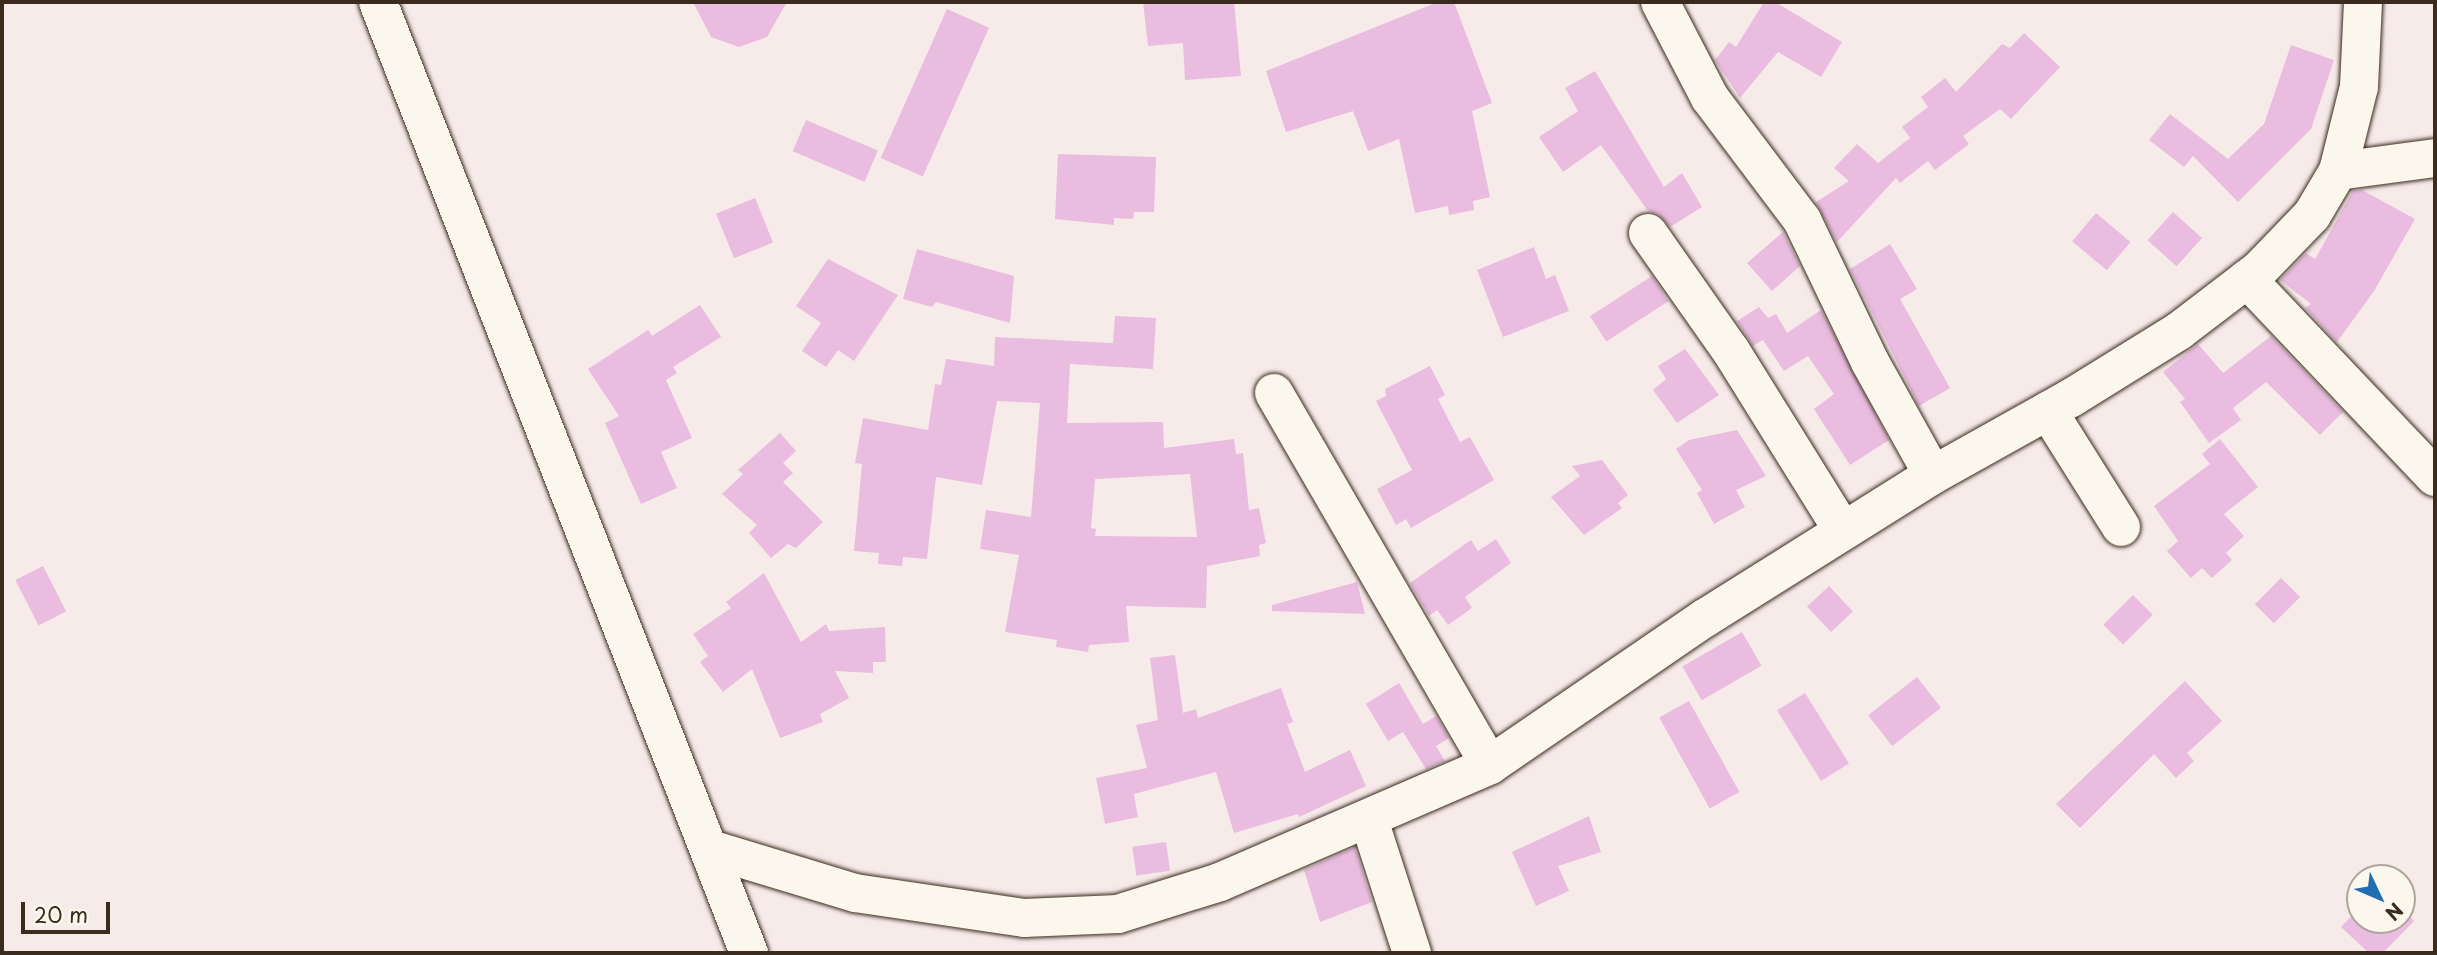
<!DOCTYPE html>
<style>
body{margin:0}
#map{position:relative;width:2437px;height:955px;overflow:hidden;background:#f7ebea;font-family:"Playpen Sans",sans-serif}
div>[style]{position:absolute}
.building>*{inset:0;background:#e9bce0;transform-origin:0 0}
.roads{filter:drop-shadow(0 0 2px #3b2a1e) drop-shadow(0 0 2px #3b2a1e)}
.minor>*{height:38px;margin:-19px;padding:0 19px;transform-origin:19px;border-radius:19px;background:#fbf7ec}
span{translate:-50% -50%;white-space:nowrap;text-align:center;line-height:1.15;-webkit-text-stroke:5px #fbf7ec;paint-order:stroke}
.frame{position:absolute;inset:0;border:4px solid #3b2a1e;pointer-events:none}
.north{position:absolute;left:2346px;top:864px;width:70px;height:70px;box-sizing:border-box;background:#fbf7ec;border:2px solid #aea59a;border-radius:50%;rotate:134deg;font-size:19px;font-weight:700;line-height:28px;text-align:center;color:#3b2a1e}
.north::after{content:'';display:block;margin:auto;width:24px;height:32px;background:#1f6fb2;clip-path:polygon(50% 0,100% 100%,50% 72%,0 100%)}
.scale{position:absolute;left:21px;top:902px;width:89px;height:32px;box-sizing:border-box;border:4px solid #3b2a1e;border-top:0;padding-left:9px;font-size:21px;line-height:24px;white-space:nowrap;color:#3b2a1e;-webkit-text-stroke:5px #fbf7ec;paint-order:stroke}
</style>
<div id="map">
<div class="building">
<div style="clip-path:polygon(693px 2px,787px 2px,767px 37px,739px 47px,711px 37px)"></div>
<div style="clip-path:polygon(1143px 2px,1234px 2px,1241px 76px,1185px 80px,1183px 43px,1148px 46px)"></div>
<div style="clip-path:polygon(1438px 2px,1454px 2px,1492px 103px,1472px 111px,1490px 197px,1473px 201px,1474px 210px,1449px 215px,1448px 206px,1415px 213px,1399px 139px,1368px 151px,1353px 111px,1286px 132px,1266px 71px)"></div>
<div style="clip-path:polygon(1764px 2px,1775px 2px,1842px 42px,1821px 77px,1778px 52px,1740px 98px,1715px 60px,1729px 42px,1736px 47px)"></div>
<div style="left:947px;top:9px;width:46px;height:163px;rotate:24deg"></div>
<div style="clip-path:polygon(2024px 33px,2060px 67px,2011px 119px,2000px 109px,1963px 136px,1969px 144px,1935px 170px,1928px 161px,1900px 183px,1896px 178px,1837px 242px,1816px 202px,1849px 181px,1834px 168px,1857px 144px,1878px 163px,1910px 138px,1902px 127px,1928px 107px,1921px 97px,1945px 78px,1956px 92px,2002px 44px,2010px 48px)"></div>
<div style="clip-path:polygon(2291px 45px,2334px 60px,2311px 129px,2238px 202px,2193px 156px,2184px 167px,2149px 140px,2170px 114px,2228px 159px,2264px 124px)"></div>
<div style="clip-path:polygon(1595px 71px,1664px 187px,1682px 173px,1702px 207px,1670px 227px,1658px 214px,1648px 211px,1601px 145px,1563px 172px,1539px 137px,1578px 111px,1565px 88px)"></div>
<div style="left:806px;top:120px;width:78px;height:34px;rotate:23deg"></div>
<div style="clip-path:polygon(1058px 154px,1156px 157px,1154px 212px,1134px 212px,1133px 219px,1114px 218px,1114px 225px,1055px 219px)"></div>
<div style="clip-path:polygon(2362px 190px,2415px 219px,2374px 291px,2337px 342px,2305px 308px,2311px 304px,2280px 280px,2306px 253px,2315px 259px,2353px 191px)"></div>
<div style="left:755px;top:198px;width:48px;height:42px;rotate:68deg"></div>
<div style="left:2173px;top:212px;width:39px;height:38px;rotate:42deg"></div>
<div style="left:2096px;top:213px;width:45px;height:37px;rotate:40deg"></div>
<div style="clip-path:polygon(1783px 232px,1800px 266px,1772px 291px,1747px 263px)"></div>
<div style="clip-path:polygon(1890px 244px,1917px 289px,1900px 299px,1950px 388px,1919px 406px,1850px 269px)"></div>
<div style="clip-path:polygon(1534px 247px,1546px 279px,1555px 275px,1569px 311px,1503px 337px,1477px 270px)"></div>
<div style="clip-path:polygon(917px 249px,1014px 276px,1010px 323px,936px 302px,932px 307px,903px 299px)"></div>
<div style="clip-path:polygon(828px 259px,898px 295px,854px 361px,838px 350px,826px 367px,802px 351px,821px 323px,796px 306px)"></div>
<div style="left:1652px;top:276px;width:30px;height:74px;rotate:57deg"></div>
<div style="clip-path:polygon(700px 305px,721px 337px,673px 367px,677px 373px,666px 380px,692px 438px,661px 452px,677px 488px,641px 504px,605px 423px,619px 416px,588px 369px,648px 330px,652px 336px)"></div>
<div style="clip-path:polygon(1759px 307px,1768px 318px,1776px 314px,1787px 333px,1821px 310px,1889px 440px,1850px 465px,1814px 409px,1834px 394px,1808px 356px,1784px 371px,1763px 340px,1753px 346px,1737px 321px)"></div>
<div style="clip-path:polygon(evenodd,1115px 316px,1156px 318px,1153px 369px,1070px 364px,1067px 423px,1163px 422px,1164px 448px,1234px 439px,1236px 454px,1243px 453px,1249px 510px,1259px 508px,1266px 543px,1259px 545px,1260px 556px,1207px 566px,1206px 608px,1126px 606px,1129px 642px,1089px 645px,1088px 652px,1056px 647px,1057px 640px,1005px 632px,1019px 555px,980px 549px,986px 510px,1031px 517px,1040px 403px,997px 401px,982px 485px,936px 477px,927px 559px,903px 557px,902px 566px,878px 564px,879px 553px,854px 551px,862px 464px,855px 463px,863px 418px,928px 430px,935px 384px,941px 385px,946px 359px,994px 366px,995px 337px,1113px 343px,1115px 316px,1190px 474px,1197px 537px,1095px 536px,1096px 529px,1091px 528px,1095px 479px,1190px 474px)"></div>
<div style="clip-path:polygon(2271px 336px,2343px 412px,2320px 435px,2266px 382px,2233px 408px,2241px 420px,2209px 443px,2180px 402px,2185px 399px,2163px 372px,2198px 344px,2223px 373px)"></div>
<div style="clip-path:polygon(1685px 349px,1719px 395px,1677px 423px,1653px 390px,1666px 379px,1658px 366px)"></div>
<div style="clip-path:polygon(1430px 366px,1445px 395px,1438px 399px,1460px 442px,1470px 437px,1494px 480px,1411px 528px,1406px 519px,1396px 525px,1377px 489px,1412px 470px,1376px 401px,1386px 396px,1385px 389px)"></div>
<div style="clip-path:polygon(1737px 430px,1766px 476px,1736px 490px,1745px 507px,1714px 524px,1697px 493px,1702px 490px,1676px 449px,1689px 440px)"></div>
<div style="clip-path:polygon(780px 433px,796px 451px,783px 463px,793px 473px,783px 482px,823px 522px,796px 548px,788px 544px,771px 558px,749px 533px,757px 525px,722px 494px,743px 474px,738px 470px)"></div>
<div style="clip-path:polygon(2220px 439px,2258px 487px,2224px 514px,2244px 536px,2226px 553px,2232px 560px,2212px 578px,2202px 568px,2191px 578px,2167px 551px,2178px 541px,2154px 506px,2210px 464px,2202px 454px)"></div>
<div style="clip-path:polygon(1602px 460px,1628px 495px,1618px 503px,1622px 508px,1584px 535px,1551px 497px,1580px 476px,1572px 466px)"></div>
<div style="clip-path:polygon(1496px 539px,1511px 563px,1465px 597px,1472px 608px,1448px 625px,1437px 610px,1429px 616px,1410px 583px,1471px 540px,1478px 551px)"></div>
<div style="left:43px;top:566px;width:51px;height:31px;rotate:63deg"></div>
<div style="clip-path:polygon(764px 573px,801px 642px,826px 624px,829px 631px,885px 627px,886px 662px,873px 662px,873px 673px,835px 671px,849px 698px,820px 714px,823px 722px,780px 738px,752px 669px,723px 692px,700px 662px,708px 656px,693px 634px,731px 608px,726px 602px)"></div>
<div style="left:2281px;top:578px;width:27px;height:37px;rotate:45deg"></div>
<div style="clip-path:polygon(1357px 582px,1365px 614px,1272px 611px,1272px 605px)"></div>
<div style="left:1829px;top:586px;width:35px;height:30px;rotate:47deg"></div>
<div style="left:2133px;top:595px;width:28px;height:42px;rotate:45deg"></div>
<div style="left:1742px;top:632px;width:39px;height:69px;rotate:60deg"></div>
<div style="clip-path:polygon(1175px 655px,1183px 713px,1196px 709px,1198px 718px,1281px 688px,1293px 722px,1287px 724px,1305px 772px,1350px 750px,1366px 786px,1299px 817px,1298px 814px,1234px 833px,1216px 772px,1134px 794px,1138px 817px,1105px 824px,1096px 778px,1147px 768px,1136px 725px,1158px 720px,1150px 658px)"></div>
<div style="left:1917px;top:677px;width:39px;height:62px;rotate:52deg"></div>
<div style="clip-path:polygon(2185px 681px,2222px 721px,2187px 753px,2194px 761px,2176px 778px,2154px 754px,2080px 828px,2056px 804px)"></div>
<div style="clip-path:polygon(1399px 683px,1423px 724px,1436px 716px,1449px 738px,1436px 746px,1445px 761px,1426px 769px,1403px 732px,1388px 741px,1366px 704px)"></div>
<div style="left:1805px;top:693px;width:83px;height:33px;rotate:58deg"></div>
<div style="left:1689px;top:701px;width:104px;height:34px;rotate:61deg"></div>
<div style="clip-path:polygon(1589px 816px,1601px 852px,1558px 866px,1569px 891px,1536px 906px,1512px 852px)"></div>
<div style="left:1166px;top:842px;width:29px;height:34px;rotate:82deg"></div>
<div style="clip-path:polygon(1355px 847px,1372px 902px,1320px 922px,1304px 870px)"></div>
<div style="clip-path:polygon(2360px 907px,2360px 920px,2402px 920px,2402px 909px,2414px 921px,2383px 953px,2369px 953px,2341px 927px)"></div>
</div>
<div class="roads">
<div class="minor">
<div style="left:378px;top:2px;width:1021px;rotate:68.69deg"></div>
<div style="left:1660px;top:2px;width:108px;rotate:62.5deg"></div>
<div style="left:1710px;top:98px;width:153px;rotate:53deg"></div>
<div style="left:1802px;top:220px;width:157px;rotate:64.4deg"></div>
<div style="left:1870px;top:362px;width:129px;rotate:60.9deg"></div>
<div style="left:2338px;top:171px;width:98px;rotate:-7.6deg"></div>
<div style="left:1648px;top:233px;width:144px;rotate:54.9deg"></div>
<div style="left:1731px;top:351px;width:212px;rotate:58.1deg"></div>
<div style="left:2247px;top:279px;width:273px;rotate:46.5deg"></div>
<div style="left:1274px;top:393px;width:430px;rotate:59.9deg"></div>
<div style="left:2048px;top:411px;width:137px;rotate:57.8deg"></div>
<div style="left:1369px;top:820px;width:140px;rotate:72.1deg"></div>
<div style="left:710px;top:849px;width:152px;rotate:16.9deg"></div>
<div style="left:855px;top:893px;width:171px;rotate:8.4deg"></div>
<div style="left:1024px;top:918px;width:94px;rotate:-2.4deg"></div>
<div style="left:1118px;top:914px;width:107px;rotate:-17.4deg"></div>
<div style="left:1220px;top:882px;width:294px;rotate:-23.4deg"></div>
<div style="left:1490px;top:765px;width:260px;rotate:-34.4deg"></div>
<div style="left:1705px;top:618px;width:269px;rotate:-32.1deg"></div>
<div style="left:1933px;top:475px;width:158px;rotate:-29.2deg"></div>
<div style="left:2071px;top:398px;width:127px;rotate:-31.8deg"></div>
<div style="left:2179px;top:331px;width:102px;rotate:-37.4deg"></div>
<div style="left:2260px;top:269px;width:75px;rotate:-46.1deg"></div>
<div style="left:2312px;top:215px;width:51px;rotate:-59.4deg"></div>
<div style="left:2338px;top:171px;width:87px;rotate:-76deg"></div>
<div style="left:2359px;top:87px;width:85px;rotate:-87.3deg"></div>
</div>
</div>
<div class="frame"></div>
<div class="north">N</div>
<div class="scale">20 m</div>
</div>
